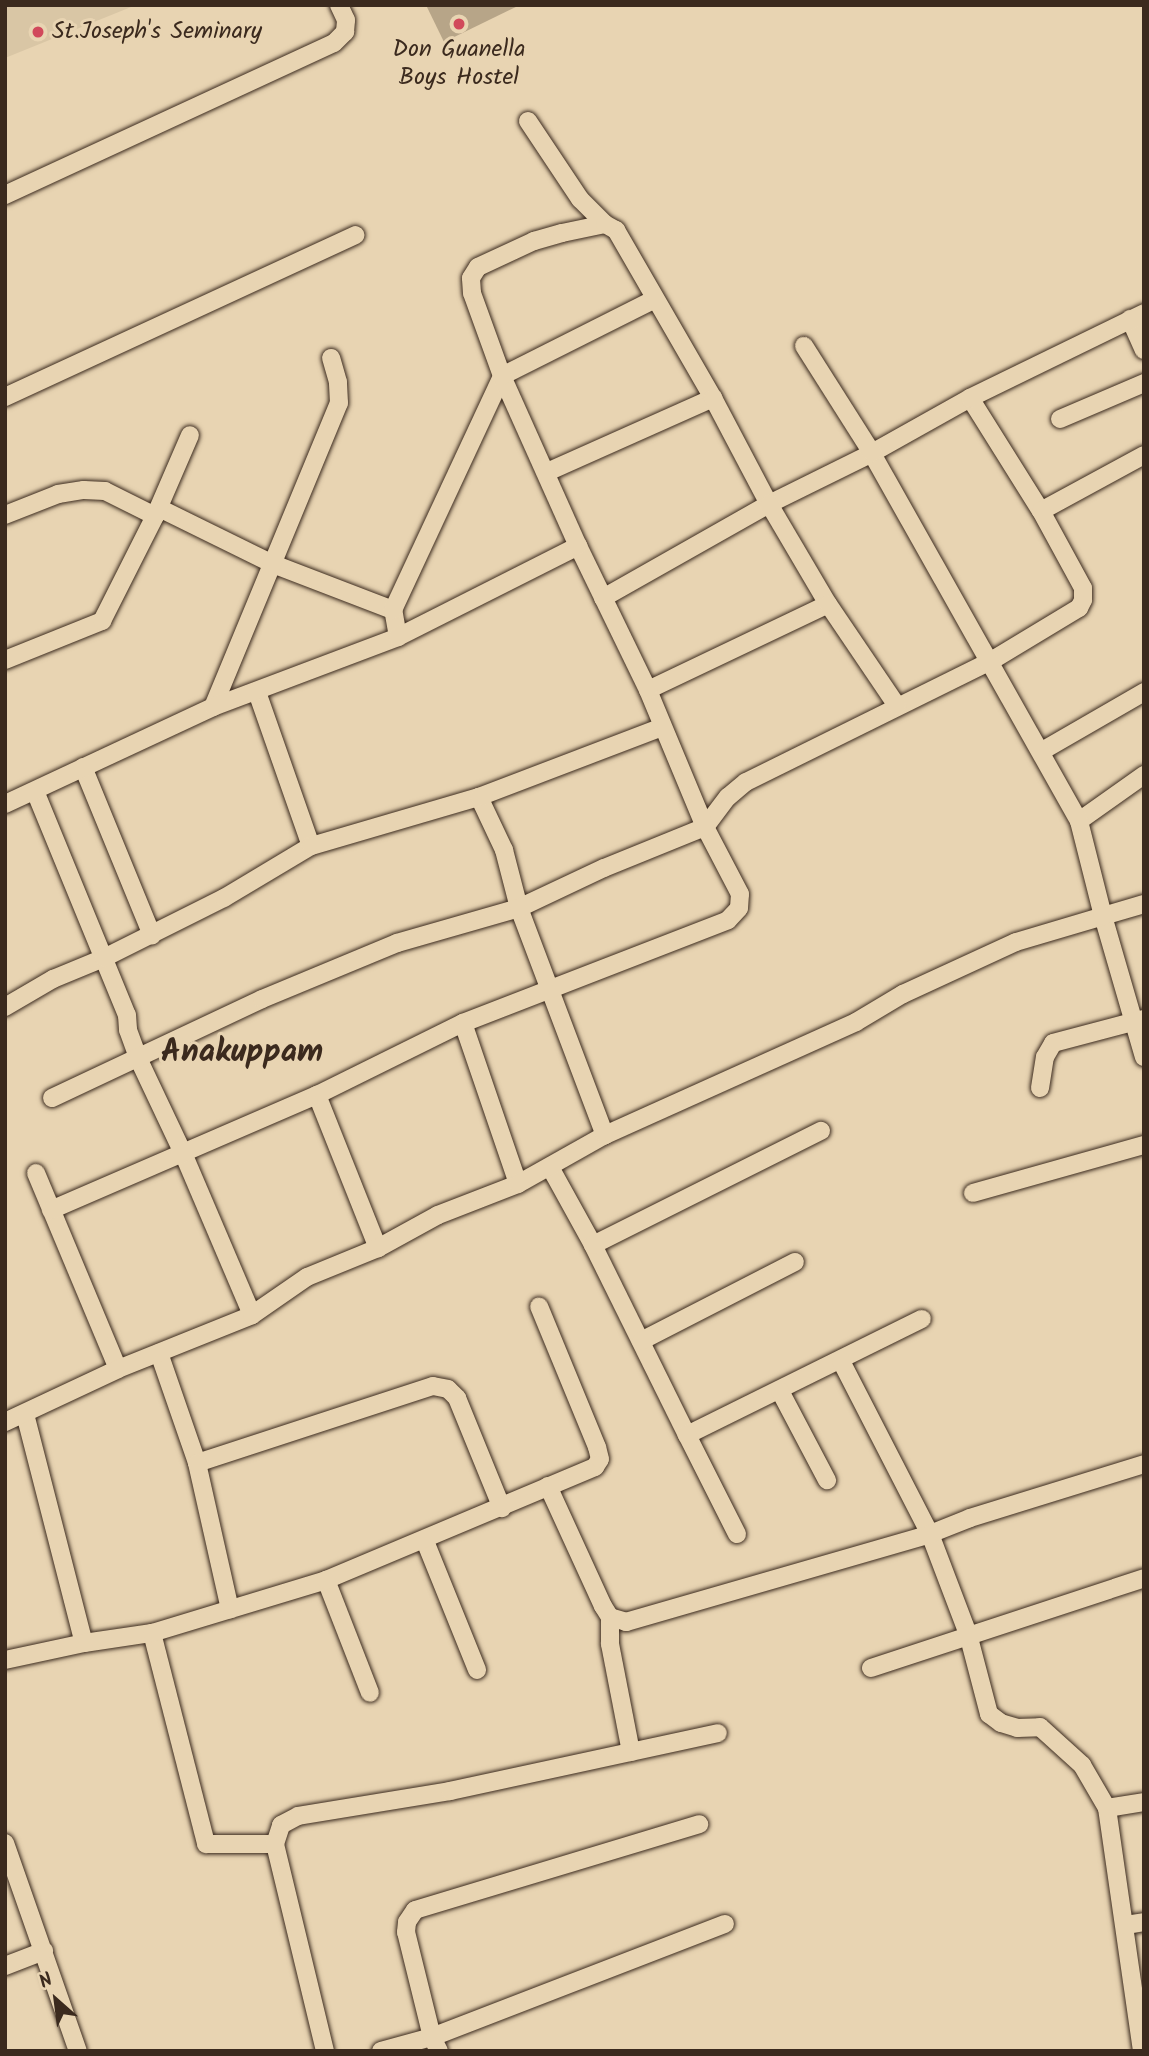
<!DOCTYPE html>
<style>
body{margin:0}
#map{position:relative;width:1149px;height:2056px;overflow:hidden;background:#e8d4b2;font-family:Kalam,sans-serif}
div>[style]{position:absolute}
.built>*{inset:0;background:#d9c6a5}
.building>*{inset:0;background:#b7a588}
.roads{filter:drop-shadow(0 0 2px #3b2a1e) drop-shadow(0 0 2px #3b2a1e)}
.minor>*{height:18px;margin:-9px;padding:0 9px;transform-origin:9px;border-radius:9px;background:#e8d4b2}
.dots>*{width:19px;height:19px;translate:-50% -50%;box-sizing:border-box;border:4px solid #e8d4b2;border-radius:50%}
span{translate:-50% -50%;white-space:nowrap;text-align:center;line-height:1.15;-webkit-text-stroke:6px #e8d4b2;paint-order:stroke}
.poi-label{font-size:24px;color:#3b2a1e}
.left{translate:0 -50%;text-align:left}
.district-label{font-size:32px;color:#3b2a1e;font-weight:700}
.frame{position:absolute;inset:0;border:7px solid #3b2a1e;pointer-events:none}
.north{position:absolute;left:21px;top:1965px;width:70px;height:70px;-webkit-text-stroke:5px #e8d4b2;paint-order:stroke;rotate:332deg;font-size:19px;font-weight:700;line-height:28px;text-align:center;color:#3b2a1e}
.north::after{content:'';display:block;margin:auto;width:24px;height:32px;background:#3b2a1e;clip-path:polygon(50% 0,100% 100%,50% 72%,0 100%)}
</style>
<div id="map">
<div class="built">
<div style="clip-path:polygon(5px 5px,136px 5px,5px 58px)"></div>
</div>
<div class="building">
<div style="clip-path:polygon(426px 5px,520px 5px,444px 42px)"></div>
</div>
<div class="roads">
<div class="minor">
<div style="left:528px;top:121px;width:94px;rotate:56.3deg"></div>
<div style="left:580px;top:199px;width:35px;rotate:45deg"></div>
<div style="left:5px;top:195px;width:362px;rotate:-24.8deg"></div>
<div style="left:334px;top:43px;width:16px;rotate:-45deg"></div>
<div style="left:345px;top:32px;width:12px;rotate:-85deg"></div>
<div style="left:346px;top:20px;width:17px;rotate:-115deg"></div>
<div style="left:1130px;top:319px;width:34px;rotate:66deg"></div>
<div style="left:5px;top:397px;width:386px;rotate:-24.8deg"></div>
<div style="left:970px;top:398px;width:133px;rotate:57.9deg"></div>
<div style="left:1041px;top:511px;width:117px;rotate:-28.5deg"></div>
<div style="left:1060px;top:419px;width:91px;rotate:-23.2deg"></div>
<div style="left:547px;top:472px;width:182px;rotate:-24deg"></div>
<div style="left:159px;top:508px;width:127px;rotate:26.2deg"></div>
<div style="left:273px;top:564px;width:129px;rotate:21deg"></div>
<div style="left:5px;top:515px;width:57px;rotate:-21.6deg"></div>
<div style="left:58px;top:494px;width:26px;rotate:-9deg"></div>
<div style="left:84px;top:490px;width:21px;rotate:3deg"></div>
<div style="left:105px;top:491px;width:56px;rotate:26.6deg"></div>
<div style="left:603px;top:598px;width:191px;rotate:-29.5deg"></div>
<div style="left:769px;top:504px;width:115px;rotate:-26.3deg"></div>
<div style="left:872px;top:453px;width:112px;rotate:-29.3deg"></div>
<div style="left:970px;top:398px;width:194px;rotate:-26deg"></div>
<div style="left:398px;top:637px;width:27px;rotate:-100deg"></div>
<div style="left:393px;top:610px;width:258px;rotate:-65deg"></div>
<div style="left:502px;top:376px;width:171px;rotate:-26.7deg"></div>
<div style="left:5px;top:660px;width:105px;rotate:-21.9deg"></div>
<div style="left:102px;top:621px;width:118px;rotate:-63.2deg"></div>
<div style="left:155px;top:516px;width:88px;rotate:-66.6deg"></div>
<div style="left:648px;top:690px;width:199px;rotate:-25.5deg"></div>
<div style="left:257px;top:692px;width:163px;rotate:70.7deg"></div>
<div style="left:213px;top:707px;width:329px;rotate:-67.5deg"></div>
<div style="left:339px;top:403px;width:21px;rotate:-93deg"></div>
<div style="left:338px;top:382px;width:25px;rotate:-106deg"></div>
<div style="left:1042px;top:751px;width:118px;rotate:-30deg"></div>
<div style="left:83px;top:767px;width:182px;rotate:67.7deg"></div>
<div style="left:35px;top:791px;width:242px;rotate:67.7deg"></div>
<div style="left:127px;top:1015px;width:15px;rotate:86deg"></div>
<div style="left:128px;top:1030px;width:30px;rotate:70deg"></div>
<div style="left:138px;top:1058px;width:105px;rotate:64.7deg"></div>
<div style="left:183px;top:1153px;width:176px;rotate:66.9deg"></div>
<div style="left:479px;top:797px;width:59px;rotate:64.7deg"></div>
<div style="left:504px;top:850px;width:60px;rotate:75.5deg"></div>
<div style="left:519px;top:908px;width:243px;rotate:69.3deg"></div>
<div style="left:5px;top:804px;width:230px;rotate:-25deg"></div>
<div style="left:213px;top:707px;width:198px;rotate:-20.7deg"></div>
<div style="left:398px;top:637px;width:202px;rotate:-26.8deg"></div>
<div style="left:1079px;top:821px;width:80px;rotate:-35.3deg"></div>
<div style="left:1144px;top:904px;width:43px;rotate:163.7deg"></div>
<div style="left:1103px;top:916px;width:147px;rotate:73.8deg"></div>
<div style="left:5px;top:1007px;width:56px;rotate:-30.3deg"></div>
<div style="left:53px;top:979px;width:55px;rotate:-22.4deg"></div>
<div style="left:104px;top:958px;width:134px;rotate:-26.6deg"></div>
<div style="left:224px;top:898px;width:101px;rotate:-30.9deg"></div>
<div style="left:311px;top:846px;width:175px;rotate:-16.3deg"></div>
<div style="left:479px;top:797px;width:196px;rotate:-20.9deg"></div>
<div style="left:463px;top:1023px;width:170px;rotate:71.1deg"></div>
<div style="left:1040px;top:1088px;width:31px;rotate:-81deg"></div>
<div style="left:1045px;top:1057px;width:16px;rotate:-60deg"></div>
<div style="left:1053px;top:1043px;width:94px;rotate:-14.8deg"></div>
<div style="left:317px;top:1095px;width:165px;rotate:68.3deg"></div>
<div style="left:52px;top:1098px;width:232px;rotate:-25.2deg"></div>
<div style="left:262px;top:999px;width:146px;rotate:-22.5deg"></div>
<div style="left:397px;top:943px;width:127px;rotate:-16deg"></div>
<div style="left:519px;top:908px;width:94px;rotate:-25.2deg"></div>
<div style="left:604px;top:868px;width:109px;rotate:-22.1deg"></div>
<div style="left:705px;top:827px;width:38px;rotate:-53deg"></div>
<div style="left:728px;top:797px;width:23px;rotate:-40deg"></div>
<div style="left:746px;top:782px;width:273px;rotate:-26.3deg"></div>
<div style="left:991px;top:661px;width:103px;rotate:-31.1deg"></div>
<div style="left:1079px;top:608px;width:9px;rotate:-63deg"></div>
<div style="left:1083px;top:600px;width:12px;rotate:-90deg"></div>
<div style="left:1083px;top:588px;width:88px;rotate:-118.6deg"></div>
<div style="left:550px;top:1167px;width:89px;rotate:61.1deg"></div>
<div style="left:593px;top:1245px;width:212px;rotate:63.7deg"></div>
<div style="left:687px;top:1435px;width:262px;rotate:-26.3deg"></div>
<div style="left:36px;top:1173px;width:212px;rotate:67.3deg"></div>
<div style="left:973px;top:1193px;width:178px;rotate:-15.7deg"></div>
<div style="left:51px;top:1210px;width:290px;rotate:-23.4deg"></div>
<div style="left:317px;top:1095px;width:163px;rotate:-26.3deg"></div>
<div style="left:463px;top:1023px;width:284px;rotate:-21.2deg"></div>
<div style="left:728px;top:920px;width:16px;rotate:-47deg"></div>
<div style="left:739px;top:908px;width:14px;rotate:-86deg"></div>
<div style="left:740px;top:894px;width:76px;rotate:-117.6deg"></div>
<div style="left:705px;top:827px;width:148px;rotate:-112.6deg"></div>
<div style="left:648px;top:690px;width:160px;rotate:-115.9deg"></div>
<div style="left:578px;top:546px;width:186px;rotate:-114.1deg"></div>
<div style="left:502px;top:376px;width:88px;rotate:-109.9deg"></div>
<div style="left:472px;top:293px;width:15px;rotate:-94deg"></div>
<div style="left:471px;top:278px;width:13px;rotate:-58deg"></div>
<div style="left:478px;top:267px;width:62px;rotate:-24.9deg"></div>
<div style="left:534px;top:241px;width:29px;rotate:-16deg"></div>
<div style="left:562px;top:233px;width:44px;rotate:-11.8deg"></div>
<div style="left:605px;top:224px;width:13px;rotate:29deg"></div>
<div style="left:616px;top:230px;width:194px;rotate:60deg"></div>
<div style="left:713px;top:398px;width:120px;rotate:62.2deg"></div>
<div style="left:769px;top:504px;width:116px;rotate:59.5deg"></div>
<div style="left:828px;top:604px;width:123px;rotate:55.9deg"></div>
<div style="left:593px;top:1245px;width:255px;rotate:-26.6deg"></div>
<div style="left:641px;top:1341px;width:173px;rotate:-27.2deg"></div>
<div style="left:159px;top:1353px;width:116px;rotate:70.9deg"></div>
<div style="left:197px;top:1463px;width:248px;rotate:-18.1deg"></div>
<div style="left:433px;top:1386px;width:15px;rotate:11deg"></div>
<div style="left:448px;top:1389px;width:13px;rotate:45deg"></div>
<div style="left:457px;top:1398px;width:119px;rotate:67.8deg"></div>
<div style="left:841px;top:1361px;width:195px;rotate:62.8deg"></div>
<div style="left:930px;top:1534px;width:107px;rotate:69.2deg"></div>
<div style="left:968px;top:1634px;width:83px;rotate:75.3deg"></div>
<div style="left:989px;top:1714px;width:15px;rotate:37deg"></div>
<div style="left:1001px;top:1723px;width:17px;rotate:17deg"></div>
<div style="left:1017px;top:1728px;width:23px;rotate:-2deg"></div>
<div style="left:1040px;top:1727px;width:57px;rotate:42.1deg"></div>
<div style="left:1082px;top:1765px;width:50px;rotate:59.8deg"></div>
<div style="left:1107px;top:1808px;width:246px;rotate:81.8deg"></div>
<div style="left:780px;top:1391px;width:101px;rotate:62.2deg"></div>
<div style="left:25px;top:1414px;width:236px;rotate:75.6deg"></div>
<div style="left:5px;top:1422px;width:125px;rotate:-25.1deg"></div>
<div style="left:118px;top:1369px;width:144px;rotate:-21.9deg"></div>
<div style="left:252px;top:1315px;width:67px;rotate:-34.6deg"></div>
<div style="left:307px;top:1277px;width:77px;rotate:-22.2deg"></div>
<div style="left:378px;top:1248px;width:68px;rotate:-28.8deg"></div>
<div style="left:438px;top:1215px;width:86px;rotate:-21.2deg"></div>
<div style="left:518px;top:1184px;width:100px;rotate:-29.4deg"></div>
<div style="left:605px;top:1135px;width:275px;rotate:-24.2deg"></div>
<div style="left:856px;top:1022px;width:55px;rotate:-30.8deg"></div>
<div style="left:903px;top:994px;width:124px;rotate:-24.7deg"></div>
<div style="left:1016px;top:942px;width:91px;rotate:-16.6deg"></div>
<div style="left:1103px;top:916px;width:98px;rotate:-104.2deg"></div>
<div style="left:1079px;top:821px;width:422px;rotate:-119.4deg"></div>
<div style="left:872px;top:453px;width:127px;rotate:-122.4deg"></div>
<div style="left:687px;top:1435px;width:111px;rotate:63.2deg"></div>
<div style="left:197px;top:1463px;width:150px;rotate:77.3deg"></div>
<div style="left:548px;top:1486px;width:132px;rotate:65.4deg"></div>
<div style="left:603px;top:1606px;width:13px;rotate:58deg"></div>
<div style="left:610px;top:1617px;width:17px;rotate:17deg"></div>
<div style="left:626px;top:1622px;width:316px;rotate:-16.1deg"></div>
<div style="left:930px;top:1534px;width:43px;rotate:-21.8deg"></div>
<div style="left:970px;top:1518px;width:182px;rotate:-17.2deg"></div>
<div style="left:425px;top:1541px;width:139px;rotate:68deg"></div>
<div style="left:326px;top:1580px;width:121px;rotate:68.7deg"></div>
<div style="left:610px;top:1617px;width:27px;rotate:90deg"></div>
<div style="left:610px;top:1644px;width:110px;rotate:79deg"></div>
<div style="left:152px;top:1633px;width:218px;rotate:75.6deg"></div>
<div style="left:206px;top:1844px;width:69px"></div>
<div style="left:5px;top:1660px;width:81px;rotate:-12.1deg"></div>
<div style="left:84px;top:1643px;width:69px;rotate:-8.4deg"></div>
<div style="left:152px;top:1633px;width:182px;rotate:-16.9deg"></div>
<div style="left:326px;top:1580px;width:292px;rotate:-22.8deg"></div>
<div style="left:595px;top:1467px;width:9px;rotate:-58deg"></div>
<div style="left:600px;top:1459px;width:12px;rotate:-104deg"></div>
<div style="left:597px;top:1447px;width:152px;rotate:-112.4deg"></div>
<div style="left:871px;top:1668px;width:287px;rotate:-18.2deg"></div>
<div style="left:1107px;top:1808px;width:37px;rotate:-9deg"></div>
<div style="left:5px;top:1843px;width:220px;rotate:70.7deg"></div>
<div style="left:1126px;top:1925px;width:18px;rotate:-9deg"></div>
<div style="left:5px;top:1966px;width:42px;rotate:-21deg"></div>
<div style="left:325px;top:2051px;width:213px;rotate:-103.6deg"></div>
<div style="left:275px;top:1844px;width:20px;rotate:-72deg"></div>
<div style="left:281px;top:1825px;width:19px;rotate:-28deg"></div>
<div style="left:298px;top:1816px;width:154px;rotate:-9.3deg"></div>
<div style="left:450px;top:1791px;width:274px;rotate:-12.2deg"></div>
<div style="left:381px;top:2051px;width:53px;rotate:-15.4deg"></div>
<div style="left:432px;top:2037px;width:314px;rotate:-21.1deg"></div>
<div style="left:439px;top:2051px;width:16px;rotate:-117deg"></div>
<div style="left:432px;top:2037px;width:108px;rotate:-103.9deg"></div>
<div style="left:406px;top:1932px;width:10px;rotate:-84deg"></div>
<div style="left:407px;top:1922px;width:14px;rotate:-56deg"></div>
<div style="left:415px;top:1910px;width:297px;rotate:-16.8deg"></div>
</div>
</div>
<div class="dots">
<div style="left:459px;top:24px;background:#d1495b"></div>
<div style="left:38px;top:32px;background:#d1495b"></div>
</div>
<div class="poi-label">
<span class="left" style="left:52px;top:32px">St.Joseph's Seminary</span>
<span style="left:459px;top:64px">Don Guanella<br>Boys Hostel</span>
</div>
<div class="district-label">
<span style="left:242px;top:1053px">Anakuppam</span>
</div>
<div class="frame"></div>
<div class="north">N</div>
</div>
